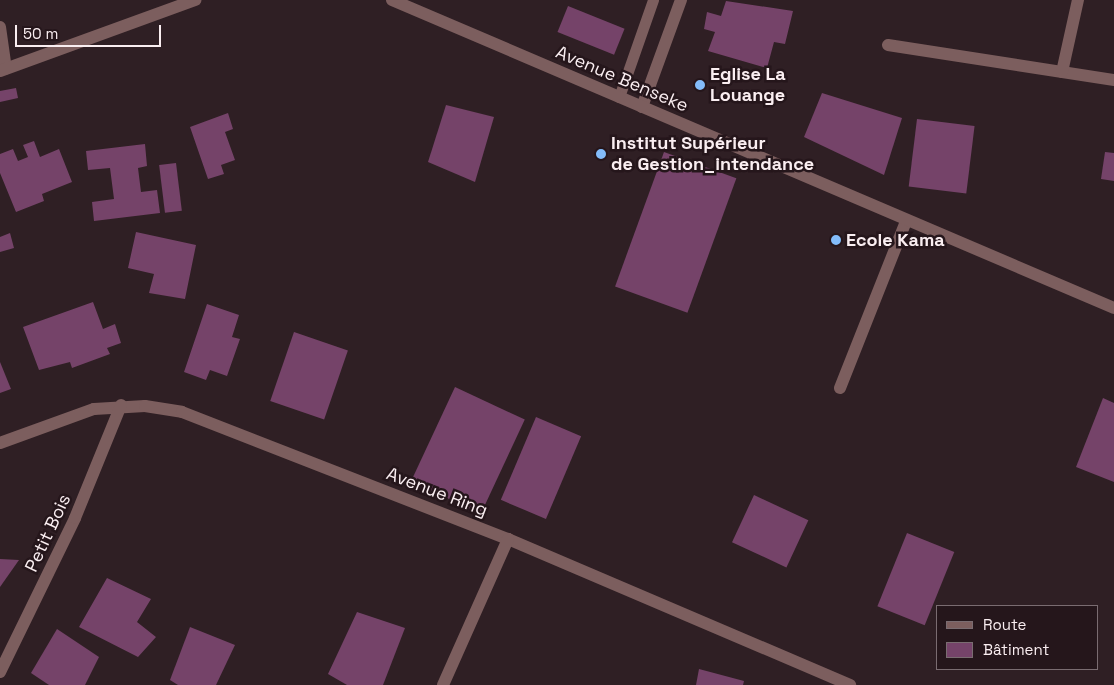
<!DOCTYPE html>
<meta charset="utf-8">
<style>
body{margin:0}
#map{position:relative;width:1114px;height:685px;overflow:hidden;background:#2f1f24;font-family:"Space Grotesk",sans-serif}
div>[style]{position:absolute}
.building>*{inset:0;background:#754369;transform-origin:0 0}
.service>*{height:11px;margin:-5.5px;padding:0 5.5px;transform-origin:5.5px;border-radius:5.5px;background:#7c5e5e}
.minor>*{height:12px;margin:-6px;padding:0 6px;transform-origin:6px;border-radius:6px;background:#7c5e5e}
.tertiary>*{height:12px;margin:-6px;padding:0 6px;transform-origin:6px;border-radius:6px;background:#7c5e5e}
.dots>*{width:14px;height:14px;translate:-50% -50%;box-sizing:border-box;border:2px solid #25161b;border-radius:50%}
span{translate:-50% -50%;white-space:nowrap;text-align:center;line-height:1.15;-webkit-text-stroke:5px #25161b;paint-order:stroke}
.poi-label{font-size:18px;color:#faeef1;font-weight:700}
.left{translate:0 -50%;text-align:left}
.street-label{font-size:18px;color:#faeef1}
.legend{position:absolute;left:936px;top:605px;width:162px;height:65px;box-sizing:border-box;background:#25161b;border:1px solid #7a6c71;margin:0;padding:6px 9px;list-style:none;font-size:15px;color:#faeef1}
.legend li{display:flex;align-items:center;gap:10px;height:25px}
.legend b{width:25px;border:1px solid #7a6c71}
.scale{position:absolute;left:15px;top:25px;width:146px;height:22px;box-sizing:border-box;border:2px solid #faeef1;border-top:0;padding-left:6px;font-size:15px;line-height:18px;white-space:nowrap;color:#faeef1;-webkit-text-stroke:4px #25161b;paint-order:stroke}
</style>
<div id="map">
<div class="building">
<div style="clip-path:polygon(726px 1px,793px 11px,785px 44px,774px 42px,767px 68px,708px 51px,715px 32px,704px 29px,707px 12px,721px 16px)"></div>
<div style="left:568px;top:6px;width:61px;height:28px;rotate:22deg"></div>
<div style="clip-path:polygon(16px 88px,18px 98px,0 102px,0 91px)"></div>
<div style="clip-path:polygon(822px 93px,902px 118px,884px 175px,804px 137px)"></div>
<div style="clip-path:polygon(446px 105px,494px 117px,475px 182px,428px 162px)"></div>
<div style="clip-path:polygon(228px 113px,233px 129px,225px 132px,235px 160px,221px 165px,224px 174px,208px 179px,190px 127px)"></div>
<div style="left:917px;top:119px;width:58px;height:68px;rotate:7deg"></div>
<div style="clip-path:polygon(34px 141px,40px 157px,59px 149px,72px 182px,42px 194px,44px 201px,16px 212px,0 173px,0 154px,13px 149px,18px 161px,28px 157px,23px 145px)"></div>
<div style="clip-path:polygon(145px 144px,147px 166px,138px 168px,141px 192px,157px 190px,160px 213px,94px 221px,92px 202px,114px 199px,110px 168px,88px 170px,86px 151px)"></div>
<div style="left:664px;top:152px;width:77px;height:143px;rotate:20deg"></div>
<div style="clip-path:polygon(1105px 152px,1114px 153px,1114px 181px,1101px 179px)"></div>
<div style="left:176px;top:163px;width:48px;height:17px;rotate:83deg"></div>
<div style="clip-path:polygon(136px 232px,196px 245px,185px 299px,149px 293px,154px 274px,128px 268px)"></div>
<div style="clip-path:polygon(10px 233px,14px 248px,0 252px,0 237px)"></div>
<div style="clip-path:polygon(93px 302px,103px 329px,115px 324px,121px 343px,107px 348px,110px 354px,72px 368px,70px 362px,39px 370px,23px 327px)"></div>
<div style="clip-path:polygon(207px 304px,239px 315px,232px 337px,240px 339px,227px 376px,210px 370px,206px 380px,184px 372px)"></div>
<div style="left:294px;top:332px;width:57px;height:73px;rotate:19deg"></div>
<div style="clip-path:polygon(0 362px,11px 389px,0 393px)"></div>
<div style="left:455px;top:387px;width:77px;height:104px;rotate:25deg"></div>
<div style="clip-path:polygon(1103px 398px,1114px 403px,1114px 482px,1076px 467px)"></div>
<div style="left:536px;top:417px;width:49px;height:90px;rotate:23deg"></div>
<div style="left:754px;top:495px;width:60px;height:52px;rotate:25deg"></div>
<div style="left:907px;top:533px;width:51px;height:79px;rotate:22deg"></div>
<div style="clip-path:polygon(0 559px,19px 560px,0 587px)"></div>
<div style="clip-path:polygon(107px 578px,151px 599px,137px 622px,156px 637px,138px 657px,79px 627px)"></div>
<div style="clip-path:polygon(357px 612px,405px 628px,383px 685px,347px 685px,328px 674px)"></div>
<div style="clip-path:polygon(190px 627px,235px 645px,216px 685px,178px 685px,170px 680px)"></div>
<div style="clip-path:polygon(57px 629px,99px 657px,85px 685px,49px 685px,31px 673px)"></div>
<div style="clip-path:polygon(699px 669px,744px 681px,743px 685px,696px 685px)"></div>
</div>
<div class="service">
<div style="left:619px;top:97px;width:103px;rotate:-70.7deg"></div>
</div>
<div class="minor">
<div style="left:0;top:27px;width:42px;rotate:81.9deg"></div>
<div style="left:888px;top:45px;width:229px;rotate:8.8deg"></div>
<div style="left:1062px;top:72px;width:74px;rotate:-77.5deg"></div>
<div style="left:642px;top:107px;width:114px;rotate:-70deg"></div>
<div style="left:840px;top:388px;width:180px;rotate:-68.4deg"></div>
<div style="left:0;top:443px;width:100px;rotate:-19.9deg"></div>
<div style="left:94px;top:409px;width:51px;rotate:-3.4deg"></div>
<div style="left:145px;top:406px;width:37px;rotate:9deg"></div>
<div style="left:182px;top:412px;width:350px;rotate:21.3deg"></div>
<div style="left:508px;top:539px;width:372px;rotate:23.1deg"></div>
<div style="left:0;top:672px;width:171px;rotate:-64deg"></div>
<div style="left:75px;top:518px;width:122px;rotate:-67.8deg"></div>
<div style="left:443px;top:685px;width:160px;rotate:-66deg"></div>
</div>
<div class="tertiary">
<div style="left:392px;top:0;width:785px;rotate:23.1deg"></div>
<div style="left:0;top:71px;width:208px;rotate:-20deg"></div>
</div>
<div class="dots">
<div style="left:700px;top:85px;background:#83bcfa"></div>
<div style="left:601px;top:154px;background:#83bcfa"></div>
<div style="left:836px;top:240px;background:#83bcfa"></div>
</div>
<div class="poi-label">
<span class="left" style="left:710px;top:85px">Eglise La<br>Louange</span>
<span class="left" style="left:611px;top:154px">Institut Supérieur<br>de Gestion_intendance</span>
<span class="left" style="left:846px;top:240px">Ecole Kama</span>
</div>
<div class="street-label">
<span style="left:622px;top:79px;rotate:23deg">Avenue Benseke</span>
<span style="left:437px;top:492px;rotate:21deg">Avenue Ring</span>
<span style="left:48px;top:533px;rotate:-65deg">Petit Bois</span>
</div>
<ul class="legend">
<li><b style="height:6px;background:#7c5e5e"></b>Route</li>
<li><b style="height:14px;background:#754369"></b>Bâtiment</li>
</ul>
<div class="scale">50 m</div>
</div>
